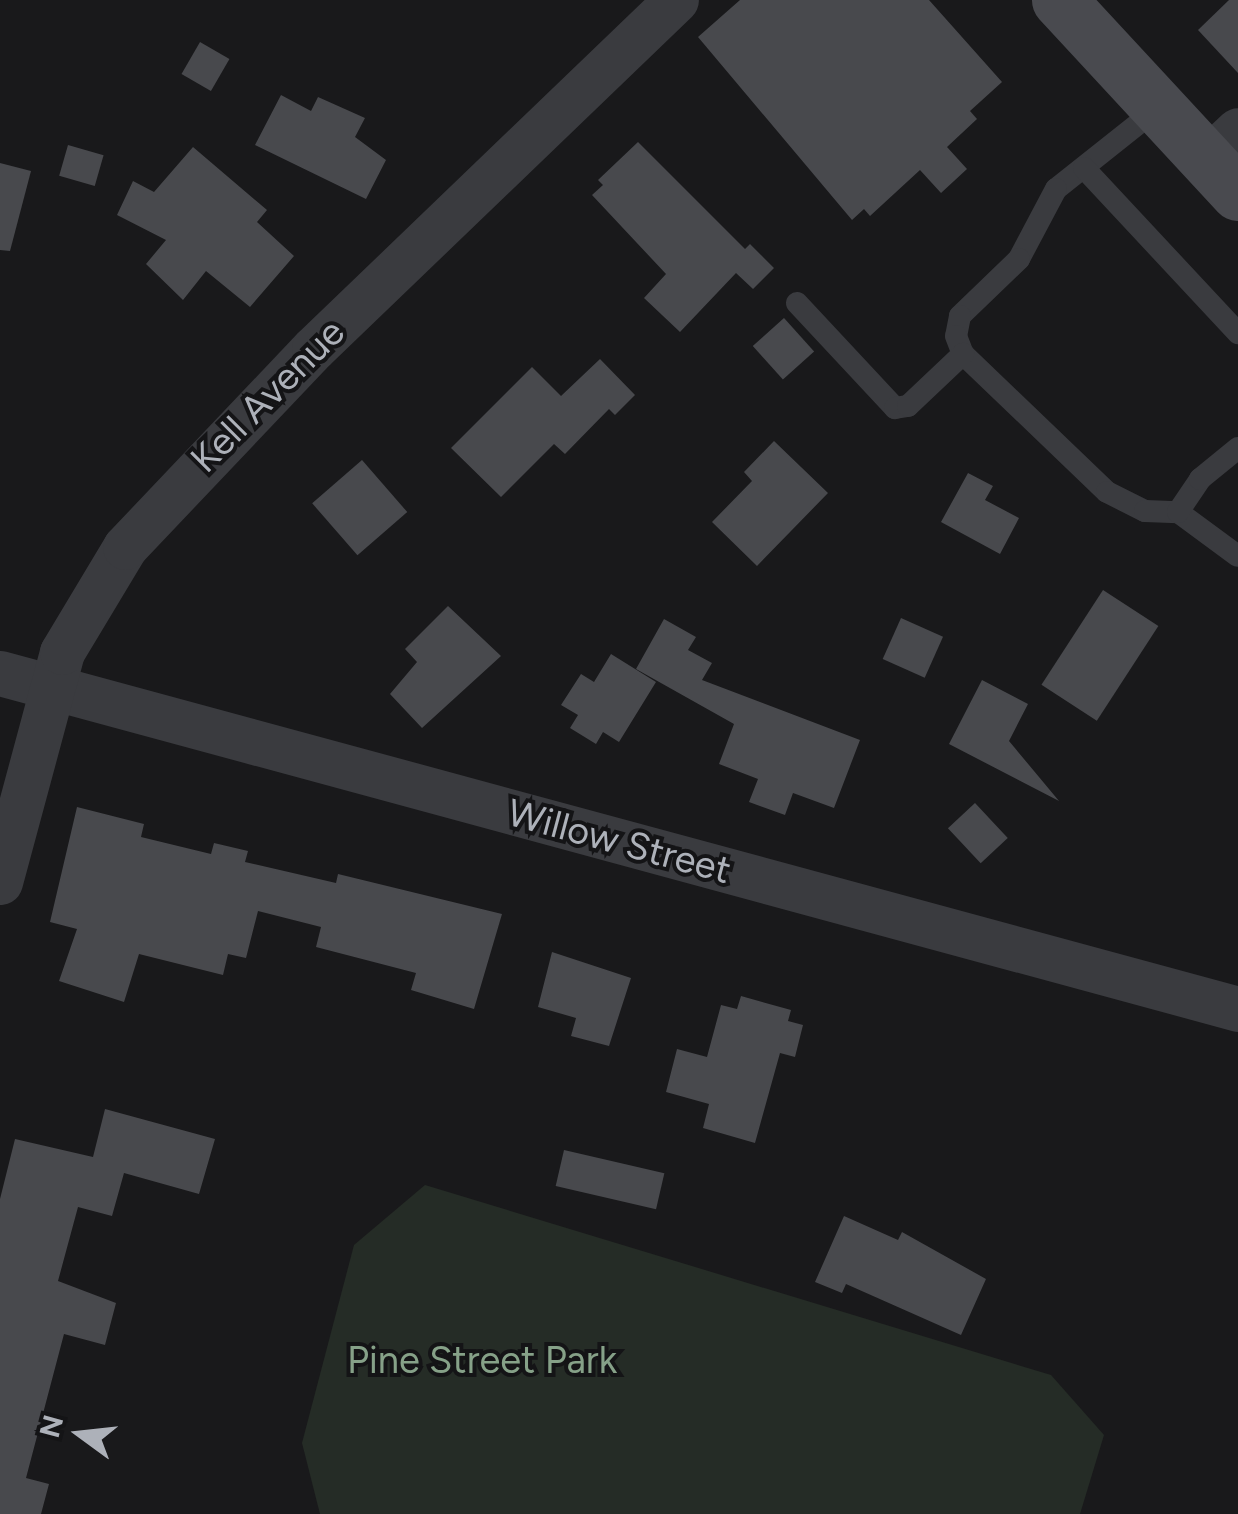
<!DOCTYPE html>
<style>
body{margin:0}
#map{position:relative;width:1238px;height:1514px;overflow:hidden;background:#19191b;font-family:Figtree,sans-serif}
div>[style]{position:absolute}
.green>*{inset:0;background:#252c26}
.building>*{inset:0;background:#48494d;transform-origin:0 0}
.lane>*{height:22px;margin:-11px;padding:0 11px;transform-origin:11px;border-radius:11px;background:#3a3b3f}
.street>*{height:45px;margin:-22.5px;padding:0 22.5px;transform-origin:22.5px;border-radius:22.5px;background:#3a3b3f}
.secondary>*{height:55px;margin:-27.5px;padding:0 27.5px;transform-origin:27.5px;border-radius:27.5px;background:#494a4f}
span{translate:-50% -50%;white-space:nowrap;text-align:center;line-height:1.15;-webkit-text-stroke:8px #141416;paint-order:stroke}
.street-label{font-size:38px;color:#adb1b9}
.park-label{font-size:38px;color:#86a188}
.north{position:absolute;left:30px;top:1384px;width:100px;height:100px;-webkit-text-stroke:8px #141416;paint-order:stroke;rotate:285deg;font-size:28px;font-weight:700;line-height:40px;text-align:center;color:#adb1b9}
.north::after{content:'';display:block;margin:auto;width:35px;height:45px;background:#adb1b9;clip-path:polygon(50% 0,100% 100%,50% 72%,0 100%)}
</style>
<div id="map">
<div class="green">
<div style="clip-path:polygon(425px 1185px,1051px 1375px,1104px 1435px,1080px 1514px,320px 1514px,302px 1443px,354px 1245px)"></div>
</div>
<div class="building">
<div style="clip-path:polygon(740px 0,929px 0,1002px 82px,970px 111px,977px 119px,947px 147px,967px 169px,941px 193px,920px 170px,870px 216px,864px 209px,852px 220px,698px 37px)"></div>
<div style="clip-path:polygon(1229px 0,1238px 0,1238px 73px,1198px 30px)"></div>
<div style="left:200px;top:42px;width:34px;height:37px;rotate:30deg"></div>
<div style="clip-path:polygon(281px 95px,311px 111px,318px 97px,365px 118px,355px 137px,386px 160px,366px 199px,255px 145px)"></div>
<div style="clip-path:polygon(638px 142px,745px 249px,750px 244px,774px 268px,753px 289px,736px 273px,680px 332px,644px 298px,666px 274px,592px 195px,603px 185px,598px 180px)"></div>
<div style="left:68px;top:145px;width:37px;height:32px;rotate:16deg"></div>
<div style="clip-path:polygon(193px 147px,267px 210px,257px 222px,294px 256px,250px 307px,206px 271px,183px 300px,146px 264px,166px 240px,117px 215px,133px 181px,154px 192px)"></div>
<div style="clip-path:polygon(0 163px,31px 171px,10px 251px,0 250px)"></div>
<div style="left:784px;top:318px;width:45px;height:42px;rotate:48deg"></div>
<div style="clip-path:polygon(600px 359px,635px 395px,615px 415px,609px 409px,565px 454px,554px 444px,501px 497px,451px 448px,532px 367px,561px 396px)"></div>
<div style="clip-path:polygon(774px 441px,828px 493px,757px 566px,712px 522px,752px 481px,744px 472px)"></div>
<div style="left:362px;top:460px;width:69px;height:66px;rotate:49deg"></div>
<div style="clip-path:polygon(968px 473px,993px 486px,985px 500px,1019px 518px,1000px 554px,941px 522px)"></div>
<div style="left:1103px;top:590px;width:66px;height:113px;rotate:33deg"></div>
<div style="clip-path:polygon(448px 606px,501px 656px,422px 728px,390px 694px,417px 662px,405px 649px)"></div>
<div style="left:901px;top:618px;width:46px;height:45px;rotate:24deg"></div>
<div style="clip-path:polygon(664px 619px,696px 637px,688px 650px,712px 663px,702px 680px,860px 740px,834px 808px,793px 793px,785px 815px,749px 802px,758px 779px,719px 764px,734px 724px,636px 669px)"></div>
<div style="clip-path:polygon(611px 654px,656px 682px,619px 742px,603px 732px,596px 744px,570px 728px,578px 715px,561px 705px,581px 674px,594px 682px)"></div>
<div style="clip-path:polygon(982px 680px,1028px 704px,1009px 741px,1059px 801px,949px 744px)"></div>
<div style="left:975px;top:803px;width:48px;height:37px;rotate:47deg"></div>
<div style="clip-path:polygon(77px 807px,144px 824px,141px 837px,211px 854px,214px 843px,248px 851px,245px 862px,336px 883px,338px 874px,502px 914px,474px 1009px,411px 990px,416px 973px,316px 947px,321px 927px,258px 911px,246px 958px,228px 954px,223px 975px,139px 954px,124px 1002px,59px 981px,77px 929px,50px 922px)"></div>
<div style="clip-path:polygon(552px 952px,631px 978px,609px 1046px,571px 1036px,576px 1018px,538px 1007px)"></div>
<div style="clip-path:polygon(741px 996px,791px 1010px,788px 1021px,803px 1025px,795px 1057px,780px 1053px,755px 1143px,703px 1128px,709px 1104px,666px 1092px,677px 1049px,707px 1057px,721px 1005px,737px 1009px)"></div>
<div style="clip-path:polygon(105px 1109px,215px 1139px,199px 1194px,124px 1173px,112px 1216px,78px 1207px,58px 1281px,116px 1303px,105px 1345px,64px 1334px,26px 1478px,49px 1484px,41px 1514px,0 1514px,0 1199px,15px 1139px,93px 1157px)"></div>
<div style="left:564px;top:1150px;width:103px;height:37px;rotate:13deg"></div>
<div style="clip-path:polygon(844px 1216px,898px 1240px,902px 1232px,986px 1279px,961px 1335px,846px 1284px,842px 1293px,815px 1282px)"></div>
</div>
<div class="lane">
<div style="left:1158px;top:108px;width:130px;rotate:141.5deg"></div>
<div style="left:1056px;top:189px;width:79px;rotate:117.9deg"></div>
<div style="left:1019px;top:259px;width:82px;rotate:136deg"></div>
<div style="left:960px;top:316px;width:20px;rotate:101deg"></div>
<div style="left:956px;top:336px;width:19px;rotate:69deg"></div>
<div style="left:963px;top:354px;width:199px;rotate:43.8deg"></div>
<div style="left:1107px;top:492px;width:42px;rotate:26.6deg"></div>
<div style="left:1145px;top:511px;width:33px;rotate:2deg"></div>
<div style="left:1178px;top:512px;width:74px;rotate:36.3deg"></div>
<div style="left:1084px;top:168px;width:226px;rotate:47deg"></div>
<div style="left:797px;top:303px;width:144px;rotate:47deg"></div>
<div style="left:895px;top:408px;width:13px;rotate:-9deg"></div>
<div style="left:908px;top:406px;width:76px;rotate:-43.4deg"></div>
<div style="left:1178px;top:512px;width:40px;rotate:-56deg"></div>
<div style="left:1200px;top:479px;width:49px;rotate:-39.2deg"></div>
</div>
<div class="street">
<div style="left:1207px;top:159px;width:42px;rotate:-43.1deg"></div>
<div style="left:0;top:673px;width:1283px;rotate:15.18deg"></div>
<div style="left:0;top:882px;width:238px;rotate:-74.9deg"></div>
<div style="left:62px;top:652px;width:122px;rotate:-59deg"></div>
<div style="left:125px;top:547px;width:274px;rotate:-46.5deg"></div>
<div style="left:314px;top:348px;width:502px;rotate:-43.87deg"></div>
</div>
<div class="secondary">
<div style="left:1059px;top:0;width:263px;rotate:47.2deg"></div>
</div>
<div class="street-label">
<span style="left:268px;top:396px;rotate:-45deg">Kell Avenue</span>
<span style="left:619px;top:842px;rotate:15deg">Willow Street</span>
</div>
<div class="park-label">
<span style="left:482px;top:1361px">Pine Street Park</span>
</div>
<div class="north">N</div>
</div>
